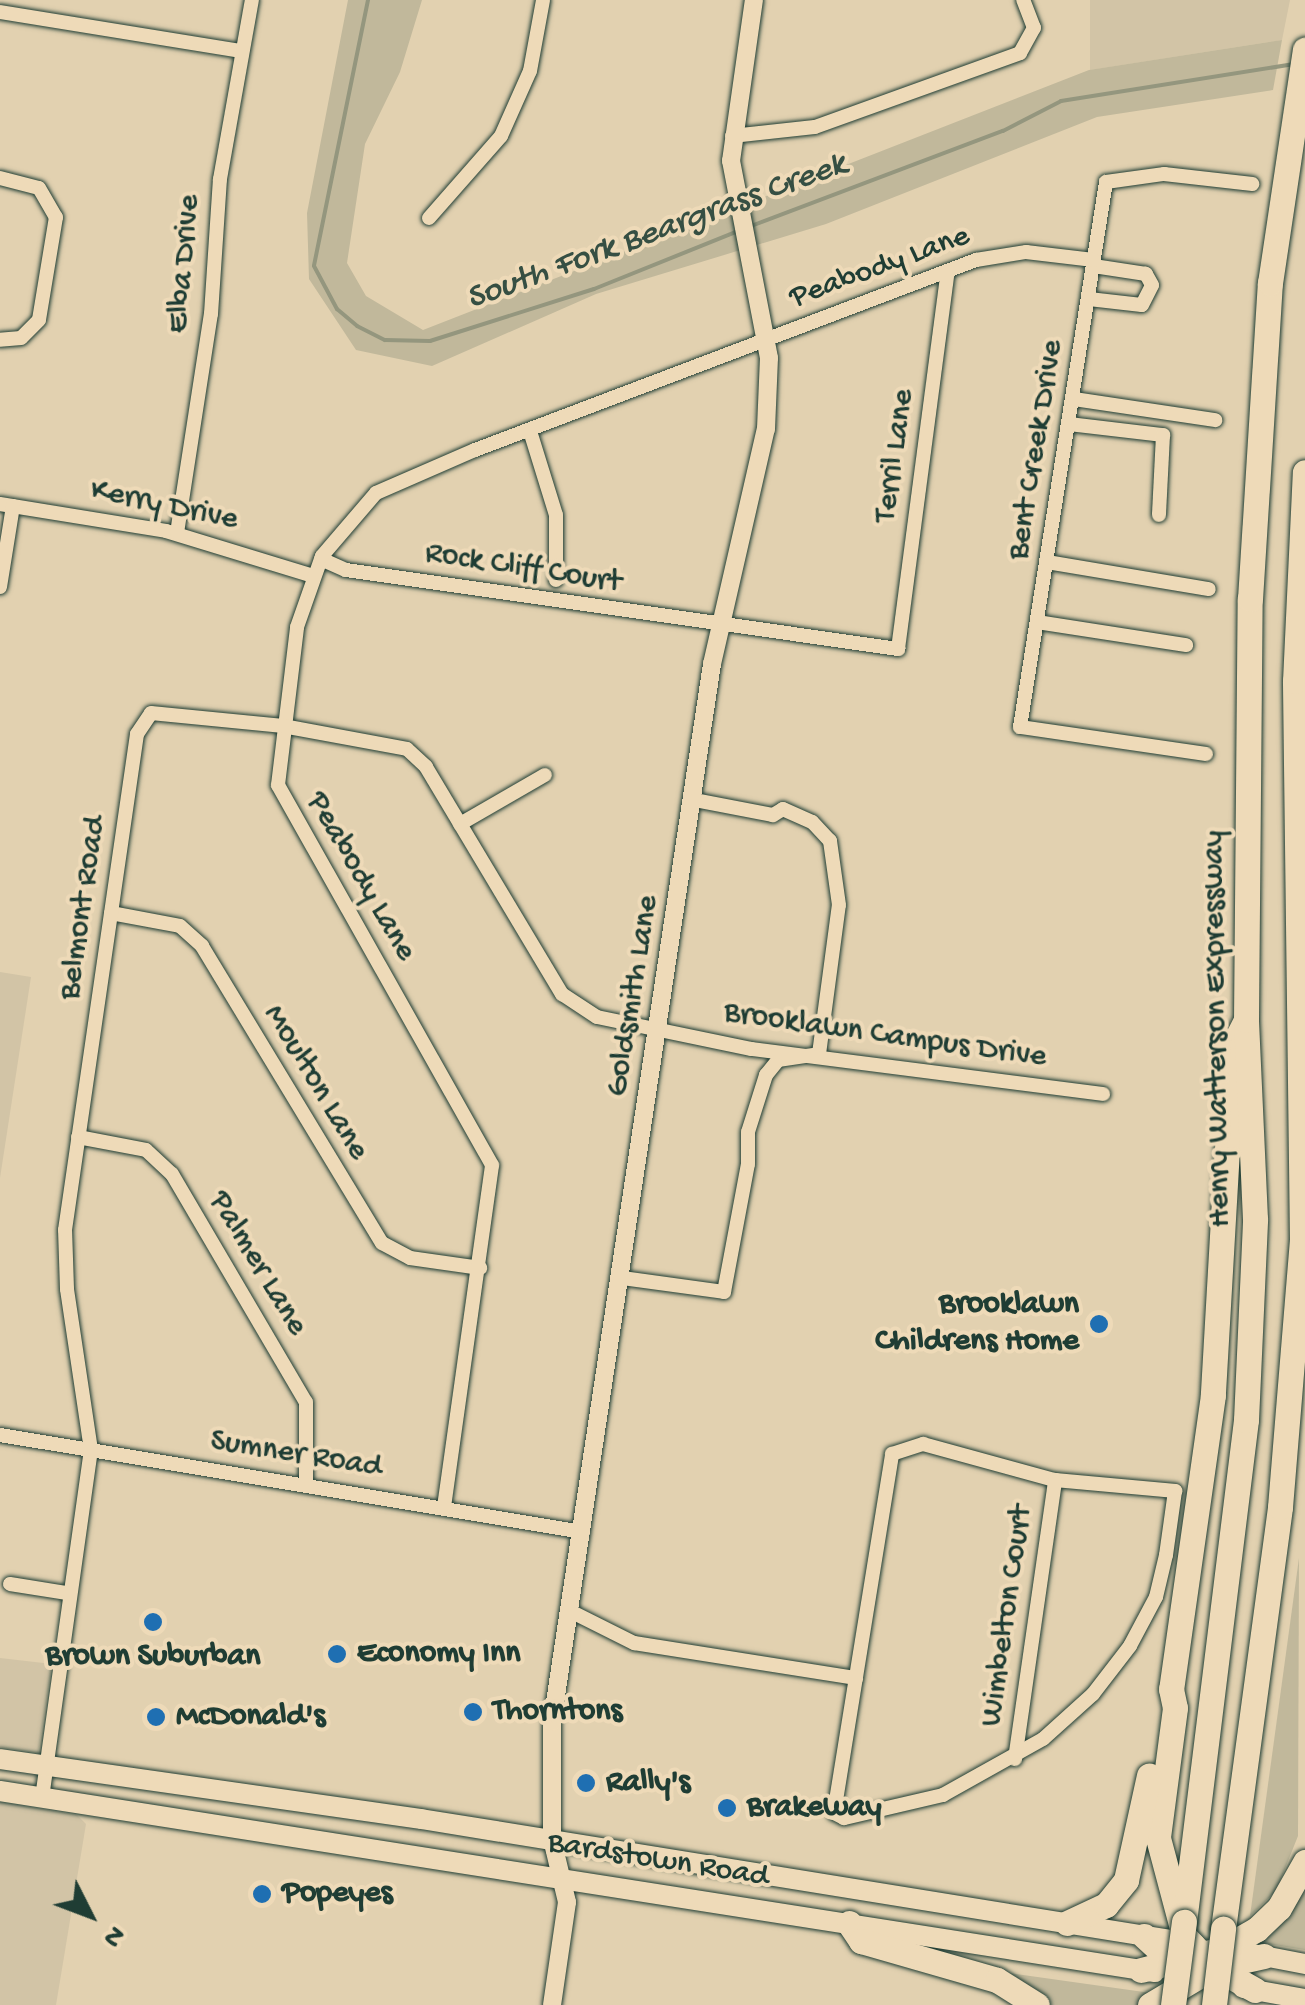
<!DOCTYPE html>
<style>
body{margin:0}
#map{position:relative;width:1305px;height:2005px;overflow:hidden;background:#e2d1b0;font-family:"Gochi Hand",sans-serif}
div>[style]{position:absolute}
.built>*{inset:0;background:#d2c4a6}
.green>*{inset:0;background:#c1b89b}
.stream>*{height:4px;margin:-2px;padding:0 2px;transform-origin:2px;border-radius:2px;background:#94967e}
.roads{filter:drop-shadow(0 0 2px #1f3d34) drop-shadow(0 0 2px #1f3d34)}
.minor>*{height:14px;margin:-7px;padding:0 7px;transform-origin:7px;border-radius:7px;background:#eedab8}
.tertiary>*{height:18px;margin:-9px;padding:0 9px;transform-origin:9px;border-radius:9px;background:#eedab8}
.primary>*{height:20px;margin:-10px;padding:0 10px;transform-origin:10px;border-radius:10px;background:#eedab8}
.motorway>*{height:25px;margin:-12.5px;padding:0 12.5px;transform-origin:12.5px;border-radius:12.5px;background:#eedab8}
.bridges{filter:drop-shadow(0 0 2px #1f3d34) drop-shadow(0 0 2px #1f3d34)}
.motorway-bridge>*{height:25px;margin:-12.5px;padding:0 12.5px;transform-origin:12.5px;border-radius:12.5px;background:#eedab8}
.dots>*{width:28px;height:28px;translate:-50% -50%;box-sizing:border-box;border:5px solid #eedab8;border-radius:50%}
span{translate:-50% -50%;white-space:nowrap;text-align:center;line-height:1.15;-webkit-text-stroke:8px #eedab8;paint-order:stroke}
.street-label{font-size:32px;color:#1f3d34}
.poi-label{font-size:32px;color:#1f3d34;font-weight:700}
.right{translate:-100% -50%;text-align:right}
.left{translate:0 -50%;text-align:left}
.water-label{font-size:35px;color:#364f43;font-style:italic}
.north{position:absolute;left:40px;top:1865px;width:100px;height:100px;-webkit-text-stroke:8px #eedab8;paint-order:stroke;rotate:132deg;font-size:28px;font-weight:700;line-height:40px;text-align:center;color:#1f3d34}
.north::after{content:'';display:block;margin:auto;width:35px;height:45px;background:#1f3d34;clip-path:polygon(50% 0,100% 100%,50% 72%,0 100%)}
</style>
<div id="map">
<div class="built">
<div style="clip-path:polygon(1090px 0,1290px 0,1282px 40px,1090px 70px)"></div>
<div style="clip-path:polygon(0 972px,31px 977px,0 1178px)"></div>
<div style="clip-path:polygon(0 1658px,52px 1664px,38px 1753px,0 1747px)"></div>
<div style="clip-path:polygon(0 1802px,77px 1815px,86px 1824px,56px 2005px,0 2005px)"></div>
</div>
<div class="green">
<div style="clip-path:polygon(348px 0,422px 0,400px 72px,365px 144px,347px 263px,366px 296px,423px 330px,1089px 70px,1282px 40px,1273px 90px,1097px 117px,826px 224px,596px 294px,432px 366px,356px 350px,309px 279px,307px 213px)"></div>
<div style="clip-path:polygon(1299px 1558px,1298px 1836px,1276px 1891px,1250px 1916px)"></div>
<div style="clip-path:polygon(1305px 1887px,1305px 1950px,1257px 1942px)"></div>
<div style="clip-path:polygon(988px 1970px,1151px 1993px,1138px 2005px,1045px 2005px)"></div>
</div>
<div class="stream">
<div style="left:368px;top:0;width:271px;rotate:101.5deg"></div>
<div style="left:314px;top:266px;width:49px;rotate:61.9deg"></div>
<div style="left:337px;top:309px;width:26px;rotate:40deg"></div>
<div style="left:357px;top:326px;width:31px;rotate:27deg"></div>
<div style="left:385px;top:340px;width:45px;rotate:1.3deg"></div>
<div style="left:430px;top:341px;width:172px;rotate:-17.6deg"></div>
<div style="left:594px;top:289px;width:155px;rotate:-21.9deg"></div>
<div style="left:751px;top:226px;width:269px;rotate:-20.7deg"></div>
<div style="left:1003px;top:131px;width:65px;rotate:-27.3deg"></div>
<div style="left:1061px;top:101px;width:236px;rotate:-9deg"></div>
</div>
<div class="roads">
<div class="minor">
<div style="left:0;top:12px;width:244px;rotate:9.2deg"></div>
<div style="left:732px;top:136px;width:83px;rotate:-6.2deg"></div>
<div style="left:815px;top:127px;width:218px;rotate:-19.8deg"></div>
<div style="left:1020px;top:53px;width:29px;rotate:-61deg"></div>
<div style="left:1034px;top:28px;width:30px;rotate:-111deg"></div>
<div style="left:0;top:178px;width:40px;rotate:14.4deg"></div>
<div style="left:39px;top:188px;width:34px;rotate:60deg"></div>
<div style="left:56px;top:217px;width:104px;rotate:99.4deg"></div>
<div style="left:39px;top:320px;width:25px;rotate:135deg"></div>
<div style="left:21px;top:338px;width:21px;rotate:175deg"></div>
<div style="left:429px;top:218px;width:109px;rotate:-48.7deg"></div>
<div style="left:501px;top:136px;width:71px;rotate:-66deg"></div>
<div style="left:530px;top:71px;width:72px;rotate:-79.6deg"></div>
<div style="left:1089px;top:299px;width:53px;rotate:6.5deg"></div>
<div style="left:1142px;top:305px;width:22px;rotate:-63deg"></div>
<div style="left:1152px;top:285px;width:13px;rotate:-119deg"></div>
<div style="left:1146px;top:274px;width:53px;rotate:-171.3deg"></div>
<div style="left:1074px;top:399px;width:143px;rotate:8.5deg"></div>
<div style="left:1069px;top:424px;width:95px;rotate:6.7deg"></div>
<div style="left:1163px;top:435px;width:80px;rotate:92.9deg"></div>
<div style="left:530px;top:431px;width:88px;rotate:72.8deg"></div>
<div style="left:556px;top:515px;width:65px;rotate:90deg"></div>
<div style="left:0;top:504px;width:168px;rotate:9.2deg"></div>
<div style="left:166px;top:531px;width:154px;rotate:17deg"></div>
<div style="left:177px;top:533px;width:222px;rotate:-81.2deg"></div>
<div style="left:211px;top:314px;width:135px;rotate:-86.2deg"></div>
<div style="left:220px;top:179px;width:182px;rotate:-79.9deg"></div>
<div style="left:321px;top:559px;width:27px;rotate:24deg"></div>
<div style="left:346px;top:570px;width:558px;rotate:8.14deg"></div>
<div style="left:898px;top:649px;width:381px;rotate:-82.5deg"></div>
<div style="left:1047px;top:562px;width:164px;rotate:9.5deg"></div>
<div style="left:0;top:587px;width:82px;rotate:-80.9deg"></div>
<div style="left:1037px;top:622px;width:151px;rotate:8.8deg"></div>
<div style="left:1206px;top:754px;width:188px;rotate:-171.7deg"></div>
<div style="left:1020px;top:727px;width:552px;rotate:-81.03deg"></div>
<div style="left:1106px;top:182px;width:59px;rotate:-7.9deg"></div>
<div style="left:1164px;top:174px;width:89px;rotate:6.5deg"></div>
<div style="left:460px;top:824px;width:98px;rotate:-30deg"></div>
<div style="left:111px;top:913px;width:70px;rotate:10.7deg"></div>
<div style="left:180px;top:926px;width:30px;rotate:42deg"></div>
<div style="left:202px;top:946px;width:347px;rotate:58.8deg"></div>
<div style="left:382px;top:1243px;width:32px;rotate:28deg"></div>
<div style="left:410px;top:1258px;width:71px;rotate:8.1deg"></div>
<div style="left:78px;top:1137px;width:69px;rotate:10.8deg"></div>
<div style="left:146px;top:1150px;width:35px;rotate:43deg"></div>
<div style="left:172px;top:1174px;width:264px;rotate:59.6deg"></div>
<div style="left:306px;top:1402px;width:83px;rotate:90deg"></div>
<div style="left:622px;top:1278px;width:103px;rotate:7.8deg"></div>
<div style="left:724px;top:1292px;width:130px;rotate:-79.4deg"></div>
<div style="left:748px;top:1164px;width:32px;rotate:-90deg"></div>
<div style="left:748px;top:1132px;width:60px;rotate:-72.5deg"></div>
<div style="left:766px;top:1075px;width:19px;rotate:-51deg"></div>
<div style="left:778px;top:1060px;width:41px;rotate:-8.3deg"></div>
<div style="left:819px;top:1054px;width:150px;rotate:-82.4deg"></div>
<div style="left:839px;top:905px;width:65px;rotate:-98deg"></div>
<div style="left:830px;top:841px;width:26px;rotate:-133deg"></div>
<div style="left:812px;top:822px;width:32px;rotate:-156deg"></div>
<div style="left:783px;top:809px;width:12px;rotate:149deg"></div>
<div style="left:773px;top:815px;width:80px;rotate:-169.2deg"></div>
<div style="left:0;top:1435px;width:591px;rotate:9.45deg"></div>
<div style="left:923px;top:1444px;width:137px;rotate:15.3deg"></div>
<div style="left:1055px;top:1480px;width:121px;rotate:5.2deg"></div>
<div style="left:1175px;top:1491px;width:65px;rotate:98deg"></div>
<div style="left:1166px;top:1555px;width:43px;rotate:103.4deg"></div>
<div style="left:1156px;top:1597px;width:55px;rotate:118deg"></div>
<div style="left:1130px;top:1646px;width:61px;rotate:127.6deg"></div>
<div style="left:1093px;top:1694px;width:67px;rotate:138deg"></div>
<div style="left:1043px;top:1739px;width:115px;rotate:150.8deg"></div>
<div style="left:943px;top:1795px;width:102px;rotate:166.9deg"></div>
<div style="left:844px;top:1818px;width:11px;rotate:-153deg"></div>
<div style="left:834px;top:1813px;width:364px;rotate:-80.8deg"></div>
<div style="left:892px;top:1454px;width:33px;rotate:-18deg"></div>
<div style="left:444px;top:1507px;width:345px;rotate:-82deg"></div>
<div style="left:492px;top:1165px;width:436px;rotate:-119.4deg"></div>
<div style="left:278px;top:785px;width:159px;rotate:-83.1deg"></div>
<div style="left:297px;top:627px;width:75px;rotate:-70.6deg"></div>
<div style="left:322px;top:556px;width:83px;rotate:-49.4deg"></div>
<div style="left:376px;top:493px;width:108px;rotate:-23.5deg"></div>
<div style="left:475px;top:450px;width:536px;rotate:-20.77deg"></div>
<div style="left:976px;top:260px;width:51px;rotate:-9.1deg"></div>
<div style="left:1026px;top:252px;width:68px;rotate:6.7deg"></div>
<div style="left:10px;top:1584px;width:58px;rotate:9deg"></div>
<div style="left:570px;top:1611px;width:72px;rotate:26.6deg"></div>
<div style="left:634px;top:1643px;width:225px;rotate:9deg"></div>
<div style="left:1015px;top:1759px;width:282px;rotate:-81.8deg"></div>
<div style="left:42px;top:1798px;width:351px;rotate:-82deg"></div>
<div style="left:91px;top:1450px;width:163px;rotate:-98.5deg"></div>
<div style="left:67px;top:1289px;width:59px;rotate:-91.9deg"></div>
<div style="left:65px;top:1230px;width:501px;rotate:-81.74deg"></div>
<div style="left:137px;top:734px;width:25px;rotate:-56deg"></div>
<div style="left:151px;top:713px;width:133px;rotate:5.6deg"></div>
<div style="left:283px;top:726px;width:126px;rotate:10.5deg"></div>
<div style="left:407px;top:749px;width:26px;rotate:43deg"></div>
<div style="left:426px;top:767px;width:265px;rotate:59.1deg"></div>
<div style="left:562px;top:994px;width:42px;rotate:33.3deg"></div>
<div style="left:597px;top:1017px;width:158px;rotate:11.7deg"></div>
<div style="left:752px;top:1049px;width:354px;rotate:7.3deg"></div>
</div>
<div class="tertiary">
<div style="left:552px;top:2005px;width:104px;rotate:-81.7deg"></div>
<div style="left:567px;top:1902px;width:65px;rotate:-103.4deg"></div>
<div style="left:552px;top:1839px;width:117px;rotate:-90deg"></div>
<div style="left:552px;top:1722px;width:1070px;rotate:-81.4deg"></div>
<div style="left:712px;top:664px;width:241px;rotate:-77.1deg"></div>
<div style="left:766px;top:429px;width:71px;rotate:-87.6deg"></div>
<div style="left:769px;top:358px;width:201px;rotate:-100.9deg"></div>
<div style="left:731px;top:161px;width:163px;rotate:-81.9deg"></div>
</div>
<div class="primary">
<div style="left:0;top:1759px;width:425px;rotate:8.1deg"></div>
<div style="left:421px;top:1819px;width:784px;rotate:9.17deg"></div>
<div style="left:0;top:1791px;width:1169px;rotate:8.91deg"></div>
<div style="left:1253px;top:1954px;width:53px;rotate:10.9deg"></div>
<div style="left:1243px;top:1988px;width:63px;rotate:10.1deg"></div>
</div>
<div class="motorway">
<div style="left:1246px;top:1020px;width:28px;rotate:117deg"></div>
<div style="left:1233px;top:1045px;width:351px;rotate:93.3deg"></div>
<div style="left:1213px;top:1395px;width:297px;rotate:98.1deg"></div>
<div style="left:1171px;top:1689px;width:19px;rotate:78deg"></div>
<div style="left:1175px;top:1708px;width:131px;rotate:97.5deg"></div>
<div style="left:1158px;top:1838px;width:101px;rotate:75.1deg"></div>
<div style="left:1184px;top:1936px;width:43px;rotate:45.9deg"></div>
<div style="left:1214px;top:1967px;width:47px;rotate:29.3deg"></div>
<div style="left:1184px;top:1922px;width:506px;rotate:-82.96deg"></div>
<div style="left:1246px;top:1420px;width:201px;rotate:-87.4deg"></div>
<div style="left:1255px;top:1219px;width:199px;rotate:-92.6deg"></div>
<div style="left:1246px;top:1020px;width:421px;rotate:-89.5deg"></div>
<div style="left:1250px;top:599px;width:317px;rotate:-86.4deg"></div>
<div style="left:1270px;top:283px;width:236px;rotate:-81.5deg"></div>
<div style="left:849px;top:1923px;width:22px;rotate:56deg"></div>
<div style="left:861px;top:1941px;width:141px;rotate:16deg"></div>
<div style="left:997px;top:1980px;width:47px;rotate:32deg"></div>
<div style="left:1067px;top:1923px;width:43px;rotate:-24.8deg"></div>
<div style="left:1106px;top:1905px;width:32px;rotate:-51deg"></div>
<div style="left:1126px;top:1880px;width:107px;rotate:-77.6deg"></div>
<div style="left:1223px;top:1929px;width:426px;rotate:-82.3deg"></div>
<div style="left:1280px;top:1507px;width:267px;rotate:-85.3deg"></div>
<div style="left:1302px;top:1241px;width:560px;rotate:-90.72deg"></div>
<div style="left:1295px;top:681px;width:209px;rotate:-87.3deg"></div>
<div style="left:1144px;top:1936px;width:50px;rotate:42.6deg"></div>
<div style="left:1141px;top:1970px;width:84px;rotate:-14.5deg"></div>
<div style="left:1222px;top:1949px;width:40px;rotate:-29.7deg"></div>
<div style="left:1257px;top:1929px;width:30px;rotate:-44deg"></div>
<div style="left:1279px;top:1908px;width:53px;rotate:-60.5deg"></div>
<div style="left:1150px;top:2005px;width:74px;rotate:-30.7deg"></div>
<div style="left:1214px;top:1967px;width:51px;rotate:-12.4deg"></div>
</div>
</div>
<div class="bridges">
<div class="motorway-bridge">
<div style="left:1173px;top:2005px;width:84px;rotate:-82.5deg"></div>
<div style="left:1214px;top:2005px;width:77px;rotate:-83.2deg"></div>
</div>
</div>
<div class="dots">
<div style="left:1099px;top:1324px;background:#1f6fb2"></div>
<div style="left:153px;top:1622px;background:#1f6fb2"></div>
<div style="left:337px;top:1654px;background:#1f6fb2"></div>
<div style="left:473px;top:1712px;background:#1f6fb2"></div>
<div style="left:156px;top:1717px;background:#1f6fb2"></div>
<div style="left:586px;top:1783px;background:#1f6fb2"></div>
<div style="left:727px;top:1808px;background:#1f6fb2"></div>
<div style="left:262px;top:1894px;background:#1f6fb2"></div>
</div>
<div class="street-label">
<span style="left:185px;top:264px;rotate:-85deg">Elba Drive</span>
<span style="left:880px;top:268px;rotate:-20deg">Peabody Lane</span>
<span style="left:1037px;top:450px;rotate:-81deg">Bent Creek Drive</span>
<span style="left:896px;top:456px;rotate:-82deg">Terril Lane</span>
<span style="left:164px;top:506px;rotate:12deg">Kerry Drive</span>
<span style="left:523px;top:569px;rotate:9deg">Rock Cliff Court</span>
<span style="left:360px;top:877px;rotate:60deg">Peabody Lane</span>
<span style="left:84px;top:908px;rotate:-82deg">Belmont Road</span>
<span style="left:634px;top:996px;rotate:-81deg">Goldsmith Lane</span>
<span style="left:1218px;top:1029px;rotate:-91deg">Henry Watterson Expressway</span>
<span style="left:885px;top:1036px;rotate:8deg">Brooklawn Campus Drive</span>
<span style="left:315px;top:1083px;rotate:59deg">Moulton Lane</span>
<span style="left:257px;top:1264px;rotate:59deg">Palmer Lane</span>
<span style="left:296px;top:1455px;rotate:9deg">Sumner Road</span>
<span style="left:1008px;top:1616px;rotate:-82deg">Wimbelton Court</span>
<span style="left:658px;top:1861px;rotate:9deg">Bardstown Road</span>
</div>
<div class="poi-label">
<span class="right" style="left:1079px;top:1324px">Brooklawn<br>Childrens Home</span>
<span class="left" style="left:357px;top:1654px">Economy Inn</span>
<span style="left:153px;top:1657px">Brown Suburban</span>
<span class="left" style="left:493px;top:1712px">Thorntons</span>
<span class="left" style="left:176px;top:1717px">McDonald's</span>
<span class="left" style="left:606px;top:1783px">Rally's</span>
<span class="left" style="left:747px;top:1808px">Brakeway</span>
<span class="left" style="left:282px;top:1894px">Popeyes</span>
</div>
<div class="water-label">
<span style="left:657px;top:233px;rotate:-20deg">South Fork Beargrass Creek</span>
</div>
<div class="north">N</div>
</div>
